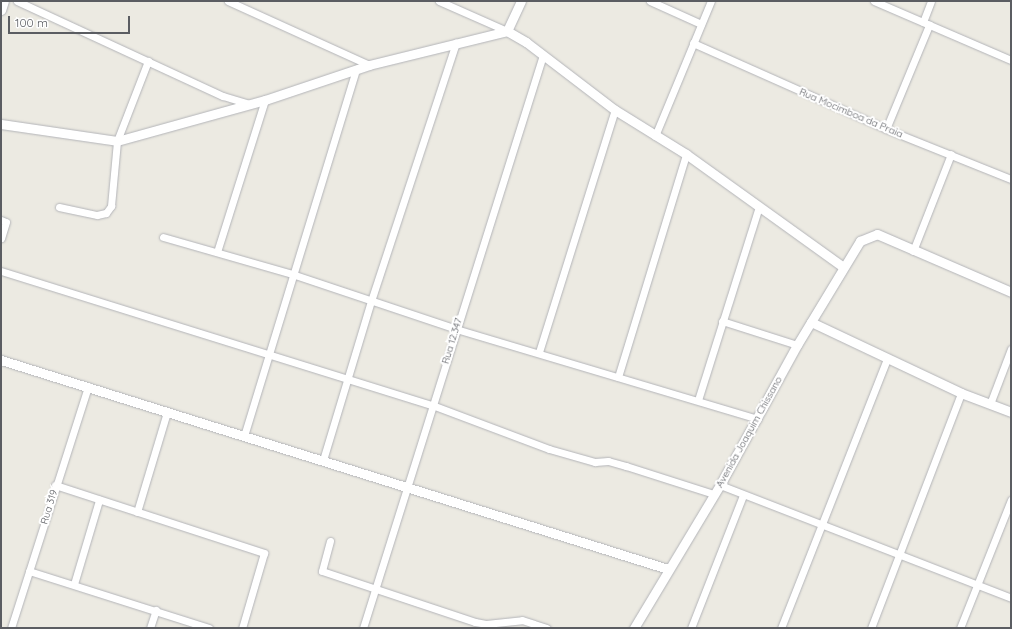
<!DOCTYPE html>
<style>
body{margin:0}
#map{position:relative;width:1012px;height:629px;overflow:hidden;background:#eceae2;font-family:Quicksand,sans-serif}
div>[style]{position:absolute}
.roads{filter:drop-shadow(0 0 1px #b3b4b8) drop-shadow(0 0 1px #b3b4b8)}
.minor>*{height:7px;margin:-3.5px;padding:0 3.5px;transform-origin:3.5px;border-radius:3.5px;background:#fff}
.tertiary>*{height:9px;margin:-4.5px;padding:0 4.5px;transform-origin:4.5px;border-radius:4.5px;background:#fff}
span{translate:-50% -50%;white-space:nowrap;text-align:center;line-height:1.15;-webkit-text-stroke:4px #fff;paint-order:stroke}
.street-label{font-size:10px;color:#5b5d62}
.frame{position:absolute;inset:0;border:2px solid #5b5d62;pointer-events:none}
.scale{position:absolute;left:8px;top:16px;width:122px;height:18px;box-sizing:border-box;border:2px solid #5b5d62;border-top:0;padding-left:5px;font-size:12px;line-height:14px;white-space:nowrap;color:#5b5d62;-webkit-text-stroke:3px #fff;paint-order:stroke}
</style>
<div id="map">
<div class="roads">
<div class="minor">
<div style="left:17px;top:1px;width:227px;rotate:24.8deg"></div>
<div style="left:223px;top:96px;width:28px;rotate:17deg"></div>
<div style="left:228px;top:1px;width:155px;rotate:24.4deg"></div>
<div style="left:439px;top:1px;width:74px;rotate:23.8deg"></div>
<div style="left:650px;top:1px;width:56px;rotate:24.3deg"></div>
<div style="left:874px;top:1px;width:149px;rotate:23.3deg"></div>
<div style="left:923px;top:22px;width:22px;rotate:-69deg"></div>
<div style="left:693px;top:43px;width:211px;rotate:24deg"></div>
<div style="left:886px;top:129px;width:135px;rotate:21.8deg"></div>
<div style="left:886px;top:129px;width:113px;rotate:-67.5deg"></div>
<div style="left:655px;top:136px;width:146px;rotate:-67.5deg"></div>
<div style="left:59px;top:207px;width:39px;rotate:12deg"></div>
<div style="left:97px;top:215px;width:9px;rotate:-13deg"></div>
<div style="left:106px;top:213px;width:9px;rotate:-54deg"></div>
<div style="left:111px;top:206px;width:65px;rotate:-84.7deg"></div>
<div style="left:117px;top:141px;width:86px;rotate:-68.8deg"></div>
<div style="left:1px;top:220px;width:5px;rotate:22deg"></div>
<div style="left:6px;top:222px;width:17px;rotate:107deg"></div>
<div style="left:163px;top:237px;width:134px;rotate:16deg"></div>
<div style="left:292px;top:274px;width:173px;rotate:18.5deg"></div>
<div style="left:456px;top:329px;width:315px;rotate:16.6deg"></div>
<div style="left:913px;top:251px;width:104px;rotate:-68.6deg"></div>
<div style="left:217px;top:252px;width:159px;rotate:-72.5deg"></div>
<div style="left:1px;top:271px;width:451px;rotate:17.3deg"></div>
<div style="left:432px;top:405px;width:125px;rotate:20.6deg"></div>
<div style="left:549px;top:449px;width:48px;rotate:15.8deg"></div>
<div style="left:595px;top:462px;width:13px;rotate:-4deg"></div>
<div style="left:608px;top:461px;width:19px;rotate:16deg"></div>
<div style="left:626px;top:466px;width:92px;rotate:17.7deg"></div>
<div style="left:722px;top:321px;width:79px;rotate:17.7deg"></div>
<div style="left:539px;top:352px;width:254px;rotate:-72.6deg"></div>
<div style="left:618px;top:377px;width:233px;rotate:-73deg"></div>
<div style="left:698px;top:400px;width:202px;rotate:-72.5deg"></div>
<div style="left:990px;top:404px;width:59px;rotate:-69.1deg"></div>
<div style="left:244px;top:436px;width:384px;rotate:-73deg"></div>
<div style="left:323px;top:460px;width:166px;rotate:-73.2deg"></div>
<div style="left:371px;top:301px;width:272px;rotate:-71.8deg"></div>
<div style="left:55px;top:485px;width:220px;rotate:18deg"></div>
<div style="left:264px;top:553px;width:78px;rotate:106.3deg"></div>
<div style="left:720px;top:485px;width:312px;rotate:21.2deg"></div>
<div style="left:137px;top:512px;width:104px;rotate:-73.3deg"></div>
<div style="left:330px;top:541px;width:31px;rotate:105deg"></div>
<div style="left:322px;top:571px;width:161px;rotate:18.4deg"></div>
<div style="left:475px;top:622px;width:11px;rotate:10deg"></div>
<div style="left:486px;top:624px;width:36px;rotate:-6deg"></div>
<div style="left:522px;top:620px;width:26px;rotate:18deg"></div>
<div style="left:29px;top:571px;width:189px;rotate:17.6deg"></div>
<div style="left:74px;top:584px;width:88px;rotate:-73.4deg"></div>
<div style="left:11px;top:628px;width:254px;rotate:-72.3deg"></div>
<div style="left:150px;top:628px;width:19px;rotate:-72deg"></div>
<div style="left:363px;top:628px;width:601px;rotate:-72.56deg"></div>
<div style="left:691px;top:628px;width:143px;rotate:-68.6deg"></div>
<div style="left:781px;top:628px;width:289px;rotate:-68.5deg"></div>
<div style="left:871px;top:628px;width:252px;rotate:-69deg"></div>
<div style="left:960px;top:628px;width:138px;rotate:-68.3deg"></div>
</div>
<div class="tertiary">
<div style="left:1px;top:10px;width:9px;rotate:-72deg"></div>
<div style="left:507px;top:31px;width:33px;rotate:-65deg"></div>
<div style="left:1px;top:124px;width:117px;rotate:8.3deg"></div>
<div style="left:117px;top:141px;width:154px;rotate:-15.5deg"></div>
<div style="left:265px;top:100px;width:110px;rotate:-18.6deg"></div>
<div style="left:369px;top:65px;width:142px;rotate:-13.8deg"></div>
<div style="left:507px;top:31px;width:22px;rotate:30deg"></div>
<div style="left:526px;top:42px;width:112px;rotate:37.4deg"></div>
<div style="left:615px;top:110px;width:84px;rotate:31.8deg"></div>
<div style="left:686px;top:154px;width:193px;rotate:35.7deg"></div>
<div style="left:811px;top:322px;width:166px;rotate:25.3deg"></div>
<div style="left:961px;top:393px;width:53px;rotate:20.8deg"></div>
<div style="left:1px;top:360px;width:699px;rotate:17.4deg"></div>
<div style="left:634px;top:628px;width:167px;rotate:-59deg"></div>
<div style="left:720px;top:485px;width:160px;rotate:-61.2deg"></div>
<div style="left:797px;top:345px;width:122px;rotate:-58.8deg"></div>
<div style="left:860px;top:241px;width:18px;rotate:-22deg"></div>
<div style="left:877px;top:234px;width:146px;rotate:23.4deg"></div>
</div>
</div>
<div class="street-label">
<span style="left:851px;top:113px;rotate:23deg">Rua Mocimboa da Praia</span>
<span style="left:452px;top:341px;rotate:-73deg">Rua 12.347</span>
<span style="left:749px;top:432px;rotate:-61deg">Avenida Joaquim Chissano</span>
<span style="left:49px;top:507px;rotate:-73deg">Rua 319</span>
</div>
<div class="frame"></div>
<div class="scale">100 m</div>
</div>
